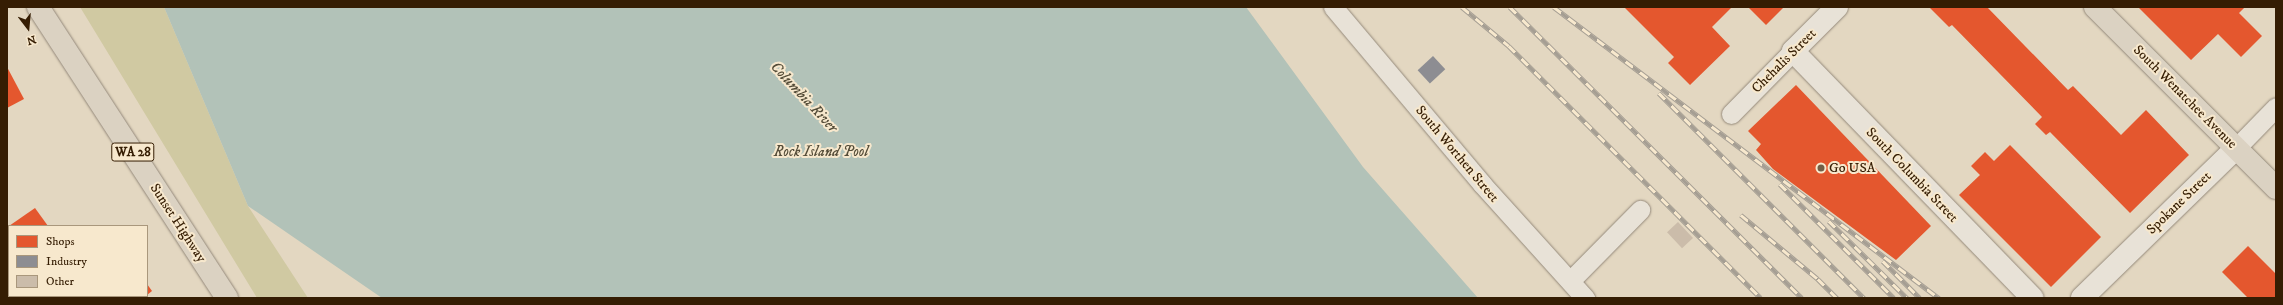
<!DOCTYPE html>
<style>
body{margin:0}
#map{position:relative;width:2283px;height:305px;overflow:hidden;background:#e3d7c1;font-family:"IM FELL DW Pica",serif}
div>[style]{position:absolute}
.green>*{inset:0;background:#d0c9a2}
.water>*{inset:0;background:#b2c2b8}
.shops>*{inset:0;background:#e4572e;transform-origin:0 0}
.industry>*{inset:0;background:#8d8d92;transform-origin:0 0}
.building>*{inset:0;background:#cbbcaa;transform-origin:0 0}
.roads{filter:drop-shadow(0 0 1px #94897a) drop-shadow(0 0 1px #94897a)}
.street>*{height:19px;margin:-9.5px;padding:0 9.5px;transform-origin:9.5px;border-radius:9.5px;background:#e8e2d7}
.secondary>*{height:22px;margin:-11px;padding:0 11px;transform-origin:11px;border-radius:11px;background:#e8e2d7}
.primary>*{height:22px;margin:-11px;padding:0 11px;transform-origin:11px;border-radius:11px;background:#dbd2c2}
.highway>*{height:22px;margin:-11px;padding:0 11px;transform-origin:11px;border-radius:11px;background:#dbd2c2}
.rail>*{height:4.5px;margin-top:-2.25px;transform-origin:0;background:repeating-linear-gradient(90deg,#f7e8cd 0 9px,#a59e93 0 18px);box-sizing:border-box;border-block:1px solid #a59e93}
.dots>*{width:11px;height:11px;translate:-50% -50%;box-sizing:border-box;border:2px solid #f7e8cd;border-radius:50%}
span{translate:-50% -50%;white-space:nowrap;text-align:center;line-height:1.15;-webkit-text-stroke:4px #f7e8cd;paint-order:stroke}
.shield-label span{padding:1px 3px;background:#f7e8cd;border:1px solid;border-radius:3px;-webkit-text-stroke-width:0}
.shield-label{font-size:13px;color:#351d03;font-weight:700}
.street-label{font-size:14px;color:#351d03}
.poi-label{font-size:14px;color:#351d03}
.left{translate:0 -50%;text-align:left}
.water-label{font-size:15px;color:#544c38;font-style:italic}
.frame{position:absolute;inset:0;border:8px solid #351d03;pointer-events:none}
.legend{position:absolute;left:8px;top:225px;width:140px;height:72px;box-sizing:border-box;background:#f7e8cd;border:1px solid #a9977c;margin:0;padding:5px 7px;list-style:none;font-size:12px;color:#351d03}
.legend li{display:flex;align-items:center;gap:8px;height:20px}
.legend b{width:20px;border:1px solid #a9977c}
.north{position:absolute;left:8px;top:8px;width:40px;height:40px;-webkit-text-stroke:3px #f7e8cd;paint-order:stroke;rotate:164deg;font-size:11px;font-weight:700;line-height:16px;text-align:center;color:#351d03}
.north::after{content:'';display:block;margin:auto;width:14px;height:18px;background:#351d03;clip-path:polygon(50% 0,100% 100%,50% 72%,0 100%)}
</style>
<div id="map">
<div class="green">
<div style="clip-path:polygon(80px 7px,164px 7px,248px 206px,308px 298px,257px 298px)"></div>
</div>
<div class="water">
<div style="clip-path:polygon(164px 7px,1246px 7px,1363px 167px,1478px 298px,382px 298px,248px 206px)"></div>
</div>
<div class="shops">
<div style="clip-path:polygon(1624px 7px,1732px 7px,1712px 27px,1730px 46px,1690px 85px,1668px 63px,1674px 57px)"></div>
<div style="clip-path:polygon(1748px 7px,1784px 7px,1766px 25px)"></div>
<div style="clip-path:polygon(1929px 7px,1987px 7px,2068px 90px,2073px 86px,2121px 135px,2146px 110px,2189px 155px,2130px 213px,2050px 132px,2046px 135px,2035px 124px,2042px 117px,1952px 25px,1949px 27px)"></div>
<div style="clip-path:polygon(2138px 7px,2245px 7px,2239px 13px,2262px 36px,2241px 57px,2218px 34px,2191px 60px)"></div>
<div style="clip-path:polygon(7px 67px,24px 99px,7px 108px)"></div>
<div style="clip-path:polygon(1796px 85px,1931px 226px,1896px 260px,1773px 169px,1756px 150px,1761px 144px,1748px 131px)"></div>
<div style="clip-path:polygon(2010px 145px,2101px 237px,2051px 287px,1959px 195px,1980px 175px,1971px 166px,1985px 152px,1994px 161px)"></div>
<div style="clip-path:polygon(35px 208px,48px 226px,9px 226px)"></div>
<div style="left:9px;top:226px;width:30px;height:3px;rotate:90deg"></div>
<div style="clip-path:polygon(2248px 246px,2276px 274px,2276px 298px,2248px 298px,2222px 272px)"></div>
<div style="clip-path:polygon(147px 284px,152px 291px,147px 295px)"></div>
<div style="left:107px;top:296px;width:39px;height:3px"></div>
</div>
<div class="industry">
<div style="left:1433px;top:56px;width:18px;height:21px;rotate:47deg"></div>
</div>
<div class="building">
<div style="left:1678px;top:222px;width:22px;height:15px;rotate:47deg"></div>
</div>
<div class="roads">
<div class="street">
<div style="left:1333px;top:7px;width:231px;rotate:49.9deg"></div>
<div style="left:1482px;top:184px;width:154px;rotate:47.9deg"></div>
<div style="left:1731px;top:114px;width:88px;rotate:-45.5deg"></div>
<div style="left:2236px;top:148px;width:57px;rotate:-45.7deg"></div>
<div style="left:1570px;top:281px;width:100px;rotate:-45.4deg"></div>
</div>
<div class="secondary">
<div style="left:1837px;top:7px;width:62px;rotate:135deg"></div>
<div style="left:1793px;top:51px;width:344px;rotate:45.9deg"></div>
<div style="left:2082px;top:298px;width:215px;rotate:-44.2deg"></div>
</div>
<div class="primary">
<div style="left:2095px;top:7px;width:256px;rotate:45deg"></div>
</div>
<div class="highway">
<div style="left:38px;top:7px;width:347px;rotate:57deg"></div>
</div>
</div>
<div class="rail">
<div style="left:1462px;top:7px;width:61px;rotate:39.7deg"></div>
<div style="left:1509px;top:46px;width:356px;rotate:45deg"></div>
<div style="left:1510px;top:7px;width:412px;rotate:44.9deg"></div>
<div style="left:1554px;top:7px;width:483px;rotate:37.1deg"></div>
<div style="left:1659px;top:93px;width:290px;rotate:45deg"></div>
<div style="left:1780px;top:184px;width:161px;rotate:45deg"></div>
<div style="left:1741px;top:215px;width:100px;rotate:39.7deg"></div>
<div style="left:1818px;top:279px;width:27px;rotate:45deg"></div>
<div style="left:1829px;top:221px;width:110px;rotate:44.6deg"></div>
<div style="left:1883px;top:261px;width:52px;rotate:45deg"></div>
</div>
<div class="dots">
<div style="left:1821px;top:168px;background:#725e46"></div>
</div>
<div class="shield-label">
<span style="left:133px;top:152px">WA 28</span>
</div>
<div class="street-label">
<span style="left:1784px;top:61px;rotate:-45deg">Chehalis Street</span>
<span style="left:2185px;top:97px;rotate:45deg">South Wenatchee Avenue</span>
<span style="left:1457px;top:154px;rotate:50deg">South Worthen Street</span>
<span style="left:1912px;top:175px;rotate:46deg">South Columbia Street</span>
<span style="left:2179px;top:203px;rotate:-44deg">Spokane Street</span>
<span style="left:178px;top:223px;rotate:57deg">Sunset Highway</span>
</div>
<div class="poi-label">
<span class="left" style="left:1829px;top:168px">Go USA</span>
</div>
<div class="water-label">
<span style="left:804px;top:97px;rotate:47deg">Columbia River</span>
<span style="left:821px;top:152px">Rock Island Pool</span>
</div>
<div class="frame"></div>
<ul class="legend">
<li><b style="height:11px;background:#e4572e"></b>Shops</li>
<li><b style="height:11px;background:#8d8d92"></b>Industry</li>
<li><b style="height:11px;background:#cbbcaa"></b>Other</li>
</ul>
<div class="north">N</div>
</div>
